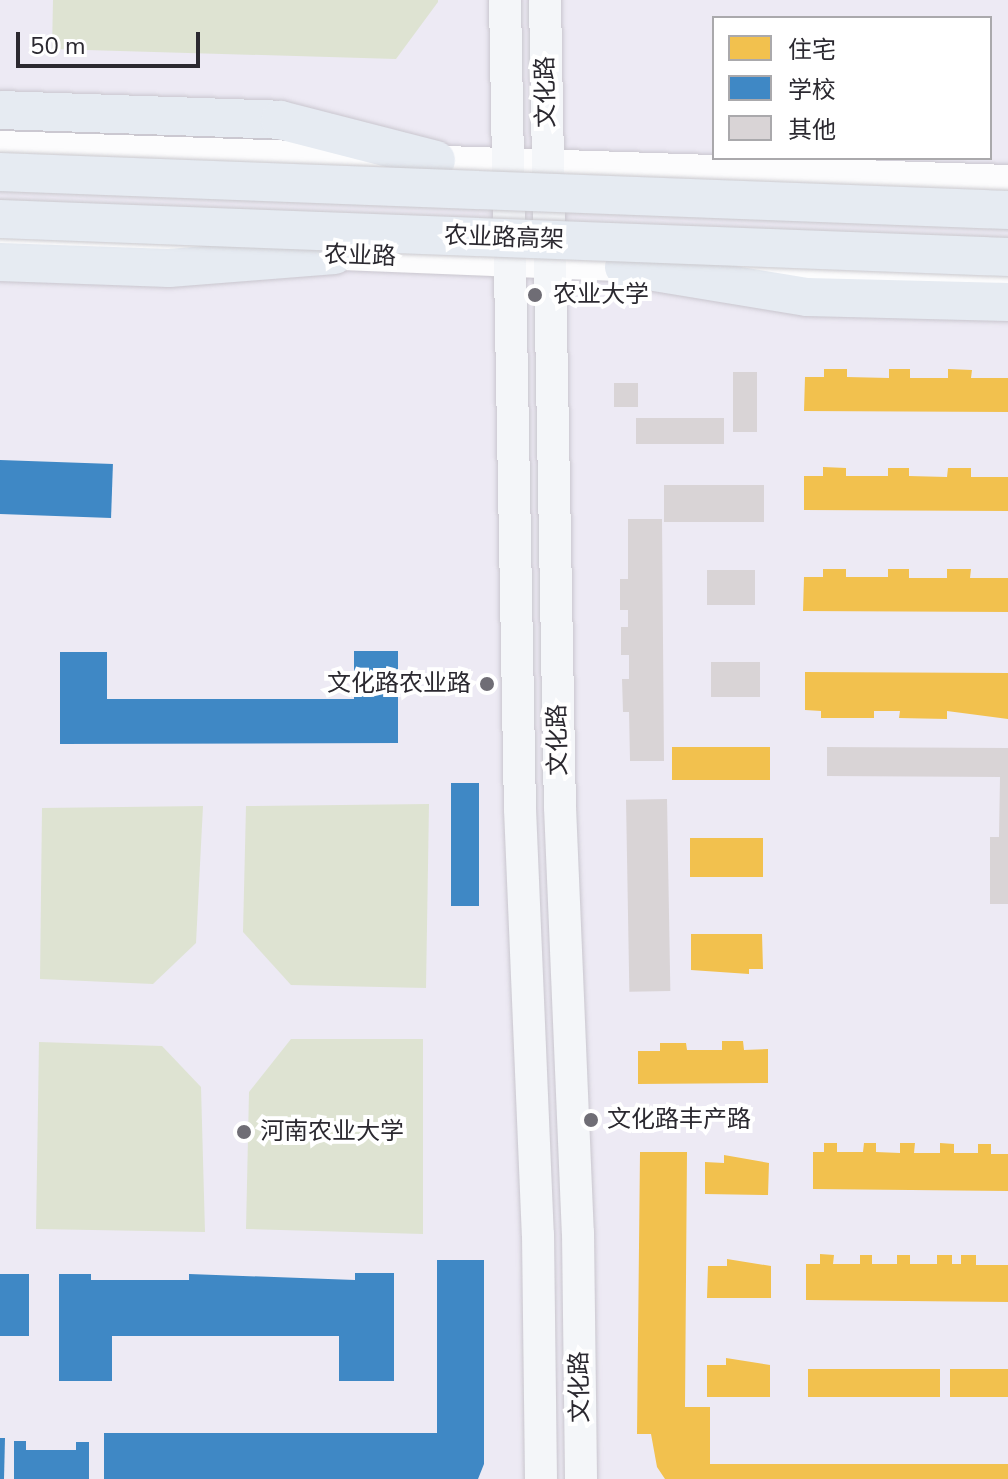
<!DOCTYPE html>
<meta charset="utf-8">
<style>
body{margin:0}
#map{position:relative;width:1008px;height:1479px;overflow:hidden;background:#edeaf4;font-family:"Nunito Sans","Noto Sans SC",sans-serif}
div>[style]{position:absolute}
.green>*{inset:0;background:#dee3d2}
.homes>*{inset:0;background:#f2c14e;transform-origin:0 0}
.schools>*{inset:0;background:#3f88c5;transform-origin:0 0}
.building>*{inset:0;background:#d9d4d6;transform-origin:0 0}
.roads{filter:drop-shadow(0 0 2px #c9c6ce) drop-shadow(0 0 2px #c9c6ce)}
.tertiary>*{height:28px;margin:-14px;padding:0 14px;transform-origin:14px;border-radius:14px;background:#fcfcfd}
.secondary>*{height:32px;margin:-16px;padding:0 16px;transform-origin:16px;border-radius:16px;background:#f4f6f9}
.trunk>*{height:38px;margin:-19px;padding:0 19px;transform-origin:19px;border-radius:19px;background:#e6ebf2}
.bridges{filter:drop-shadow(0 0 2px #cac9ce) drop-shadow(0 0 2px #cac9ce)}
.trunk-bridge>*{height:38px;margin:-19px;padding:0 19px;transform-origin:19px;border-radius:19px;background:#e6ebf2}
.dots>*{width:22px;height:22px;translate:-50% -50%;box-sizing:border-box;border:4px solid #fff;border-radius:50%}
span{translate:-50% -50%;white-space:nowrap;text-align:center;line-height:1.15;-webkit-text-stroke:8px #fff;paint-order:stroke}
.street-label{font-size:24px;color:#2b2930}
.poi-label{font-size:24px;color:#2b2930}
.left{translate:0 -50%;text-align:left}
.right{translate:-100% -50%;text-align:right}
.legend{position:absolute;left:712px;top:16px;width:280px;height:144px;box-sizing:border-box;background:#fff;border:2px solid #aaa9ac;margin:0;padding:10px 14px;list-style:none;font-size:24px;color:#2b2930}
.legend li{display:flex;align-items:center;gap:16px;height:40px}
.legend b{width:40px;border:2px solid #aaa9ac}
.scale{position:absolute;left:16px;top:32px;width:184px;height:36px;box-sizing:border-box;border:4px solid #2b2930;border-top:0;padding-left:10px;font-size:24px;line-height:28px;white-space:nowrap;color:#2b2930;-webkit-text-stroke:6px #fff;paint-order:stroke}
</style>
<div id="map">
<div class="green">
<div style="clip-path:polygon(53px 0,438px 0,438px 2px,396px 59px,52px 49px)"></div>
<div style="clip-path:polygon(429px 804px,426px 988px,291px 985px,243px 932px,246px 806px)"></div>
<div style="clip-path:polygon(203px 806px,196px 943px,153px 984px,40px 979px,42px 808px)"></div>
<div style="clip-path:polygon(291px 1039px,423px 1039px,423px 1234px,246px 1229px,249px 1092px)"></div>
<div style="clip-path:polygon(39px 1042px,162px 1046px,201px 1087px,205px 1232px,36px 1229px)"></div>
</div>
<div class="homes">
<div style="clip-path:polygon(824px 369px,847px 369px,847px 377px,889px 378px,889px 369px,910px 369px,910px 378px,948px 378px,948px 369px,972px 370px,971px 378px,1008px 378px,1008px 412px,804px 411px,805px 377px,824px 377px)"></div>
<div style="clip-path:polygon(823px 467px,846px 468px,846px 476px,888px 476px,888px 468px,909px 468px,909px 476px,947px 477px,948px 468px,971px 468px,971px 477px,1008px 477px,1008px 511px,804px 510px,804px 476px,823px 476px)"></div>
<div style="clip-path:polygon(823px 569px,846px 569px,846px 577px,888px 577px,888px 569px,909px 569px,909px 578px,947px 578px,947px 569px,971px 569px,970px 578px,1008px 578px,1008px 612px,803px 611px,804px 577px,823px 577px)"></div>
<div style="clip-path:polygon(805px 672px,1008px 673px,1008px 719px,947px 711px,947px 719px,899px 718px,900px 711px,874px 711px,874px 718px,821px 718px,821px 711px,805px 710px)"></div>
<div style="left:770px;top:747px;width:33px;height:98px;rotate:90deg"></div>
<div style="left:690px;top:838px;width:73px;height:39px"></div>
<div style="clip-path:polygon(691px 934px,762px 934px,763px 969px,749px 969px,749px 974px,691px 970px)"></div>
<div style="clip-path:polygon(722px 1041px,743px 1041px,744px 1050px,768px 1049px,768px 1083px,638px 1084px,638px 1051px,660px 1051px,660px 1043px,686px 1043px,687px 1050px,722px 1050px)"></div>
<div style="clip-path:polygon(824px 1143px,837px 1143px,837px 1152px,863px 1152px,864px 1143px,876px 1143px,876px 1152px,900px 1153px,900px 1143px,915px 1143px,914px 1153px,940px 1153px,940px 1143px,954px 1144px,954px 1153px,978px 1153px,978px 1144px,991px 1144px,991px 1154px,1008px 1154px,1008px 1191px,813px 1189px,813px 1152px,824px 1152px)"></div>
<div style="clip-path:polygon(640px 1152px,687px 1152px,685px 1407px,710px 1407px,710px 1464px,1008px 1464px,1008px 1479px,665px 1479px,657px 1467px,651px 1434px,637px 1434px)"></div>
<div style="clip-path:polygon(724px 1155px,769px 1163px,768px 1195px,705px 1194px,705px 1162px,724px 1163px)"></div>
<div style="clip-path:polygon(820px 1254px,834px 1255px,833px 1264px,860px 1264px,860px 1255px,872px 1255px,872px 1264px,897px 1264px,897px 1255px,910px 1255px,910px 1264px,937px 1264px,937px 1255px,952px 1255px,952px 1264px,961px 1264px,961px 1255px,976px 1255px,976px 1265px,1008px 1265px,1008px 1302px,806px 1300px,806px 1264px,820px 1264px)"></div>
<div style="clip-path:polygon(727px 1259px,771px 1266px,771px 1298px,707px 1298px,708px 1266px,727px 1266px)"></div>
<div style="clip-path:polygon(726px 1358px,770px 1365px,770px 1397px,707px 1397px,707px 1365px,726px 1365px)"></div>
<div style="left:808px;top:1369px;width:132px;height:28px"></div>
<div style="left:950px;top:1369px;width:58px;height:28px"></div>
</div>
<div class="schools">
<div style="left:0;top:460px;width:113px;height:54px;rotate:2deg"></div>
<div style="clip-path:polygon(354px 651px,398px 651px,398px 743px,60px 744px,60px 652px,107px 652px,107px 699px,354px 699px)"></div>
<div style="left:451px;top:783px;width:28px;height:123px"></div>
<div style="clip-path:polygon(437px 1260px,484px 1260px,484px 1464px,478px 1479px,104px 1479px,104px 1433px,437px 1433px)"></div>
<div style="clip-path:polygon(355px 1273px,394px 1273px,394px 1381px,339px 1381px,339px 1336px,112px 1336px,112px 1381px,59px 1381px,59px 1274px,91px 1274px,91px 1280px,189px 1280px,189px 1274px,355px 1280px)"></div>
<div style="left:0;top:1274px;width:29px;height:62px"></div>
<div style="clip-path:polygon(0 1438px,5px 1438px,4px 1479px,0 1479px)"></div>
<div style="clip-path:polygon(14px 1441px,26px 1441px,26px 1450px,76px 1450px,76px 1442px,89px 1442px,89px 1479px,14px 1479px)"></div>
</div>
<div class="building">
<div style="left:733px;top:372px;width:24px;height:60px"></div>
<div style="left:614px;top:383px;width:24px;height:24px"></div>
<div style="left:636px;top:418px;width:88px;height:26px"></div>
<div style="left:764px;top:485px;width:37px;height:100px;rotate:90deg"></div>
<div style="clip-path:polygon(628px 519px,662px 519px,664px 761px,630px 761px,629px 712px,623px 712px,622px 679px,629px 679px,629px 655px,621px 655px,621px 627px,628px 627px,628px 610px,620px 610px,620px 579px,628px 579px)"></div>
<div style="left:707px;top:570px;width:48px;height:35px"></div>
<div style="left:711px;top:662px;width:49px;height:35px"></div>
<div style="clip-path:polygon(827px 747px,1008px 748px,1008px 904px,990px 904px,990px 837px,999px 837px,1000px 777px,827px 776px)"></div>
<div style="left:667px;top:799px;width:192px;height:41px;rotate:89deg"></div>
</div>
<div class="roads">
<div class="tertiary">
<div style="left:0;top:145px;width:1009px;rotate:1.93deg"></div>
<div style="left:0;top:242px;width:211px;rotate:2.2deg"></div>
<div style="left:317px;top:255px;width:326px;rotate:2.3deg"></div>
<div style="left:744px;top:272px;width:264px;rotate:2.4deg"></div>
</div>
<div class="secondary">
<div style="left:505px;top:0;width:809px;rotate:88.94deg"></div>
<div style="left:520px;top:809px;width:426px;rotate:87.6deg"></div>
<div style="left:538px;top:1235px;width:244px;rotate:89.3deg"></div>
<div style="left:545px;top:0;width:807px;rotate:88.94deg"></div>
<div style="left:560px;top:807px;width:426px;rotate:87.6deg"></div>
<div style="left:578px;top:1233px;width:246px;rotate:89.3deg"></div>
</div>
<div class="trunk">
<div style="left:0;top:110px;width:280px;rotate:2deg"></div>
<div style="left:280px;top:120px;width:161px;rotate:14.4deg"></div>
<div style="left:0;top:262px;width:169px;rotate:2deg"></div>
<div style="left:169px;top:268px;width:166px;rotate:-4.5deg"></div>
<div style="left:624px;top:267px;width:185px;rotate:9.3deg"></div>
<div style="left:807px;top:297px;width:201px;rotate:1.4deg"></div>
</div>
</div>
<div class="bridges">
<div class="trunk-bridge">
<div style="left:0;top:172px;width:1009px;rotate:2.16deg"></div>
<div style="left:0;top:219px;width:1009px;rotate:2.16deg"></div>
</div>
</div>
<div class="dots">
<div style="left:535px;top:295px;background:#6f6d75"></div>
<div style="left:487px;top:684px;background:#6f6d75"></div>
<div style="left:591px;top:1120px;background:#6f6d75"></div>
<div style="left:244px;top:1132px;background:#6f6d75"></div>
</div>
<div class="street-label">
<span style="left:546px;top:92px;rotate:-91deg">文化路</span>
<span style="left:504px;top:238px;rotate:2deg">农业路高架</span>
<span style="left:360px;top:256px;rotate:2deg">农业路</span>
<span style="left:558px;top:740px;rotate:-91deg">文化路</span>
<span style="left:580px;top:1387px;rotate:-91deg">文化路</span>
</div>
<div class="poi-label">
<span class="left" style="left:553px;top:295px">农业大学</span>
<span class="right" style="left:471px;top:684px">文化路农业路</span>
<span class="left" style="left:607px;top:1120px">文化路丰产路</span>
<span class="left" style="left:260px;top:1132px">河南农业大学</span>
</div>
<ul class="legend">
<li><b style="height:22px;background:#f2c14e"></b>住宅</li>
<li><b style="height:22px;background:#3f88c5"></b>学校</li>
<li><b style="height:22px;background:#d9d4d6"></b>其他</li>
</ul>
<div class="scale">50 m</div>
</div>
